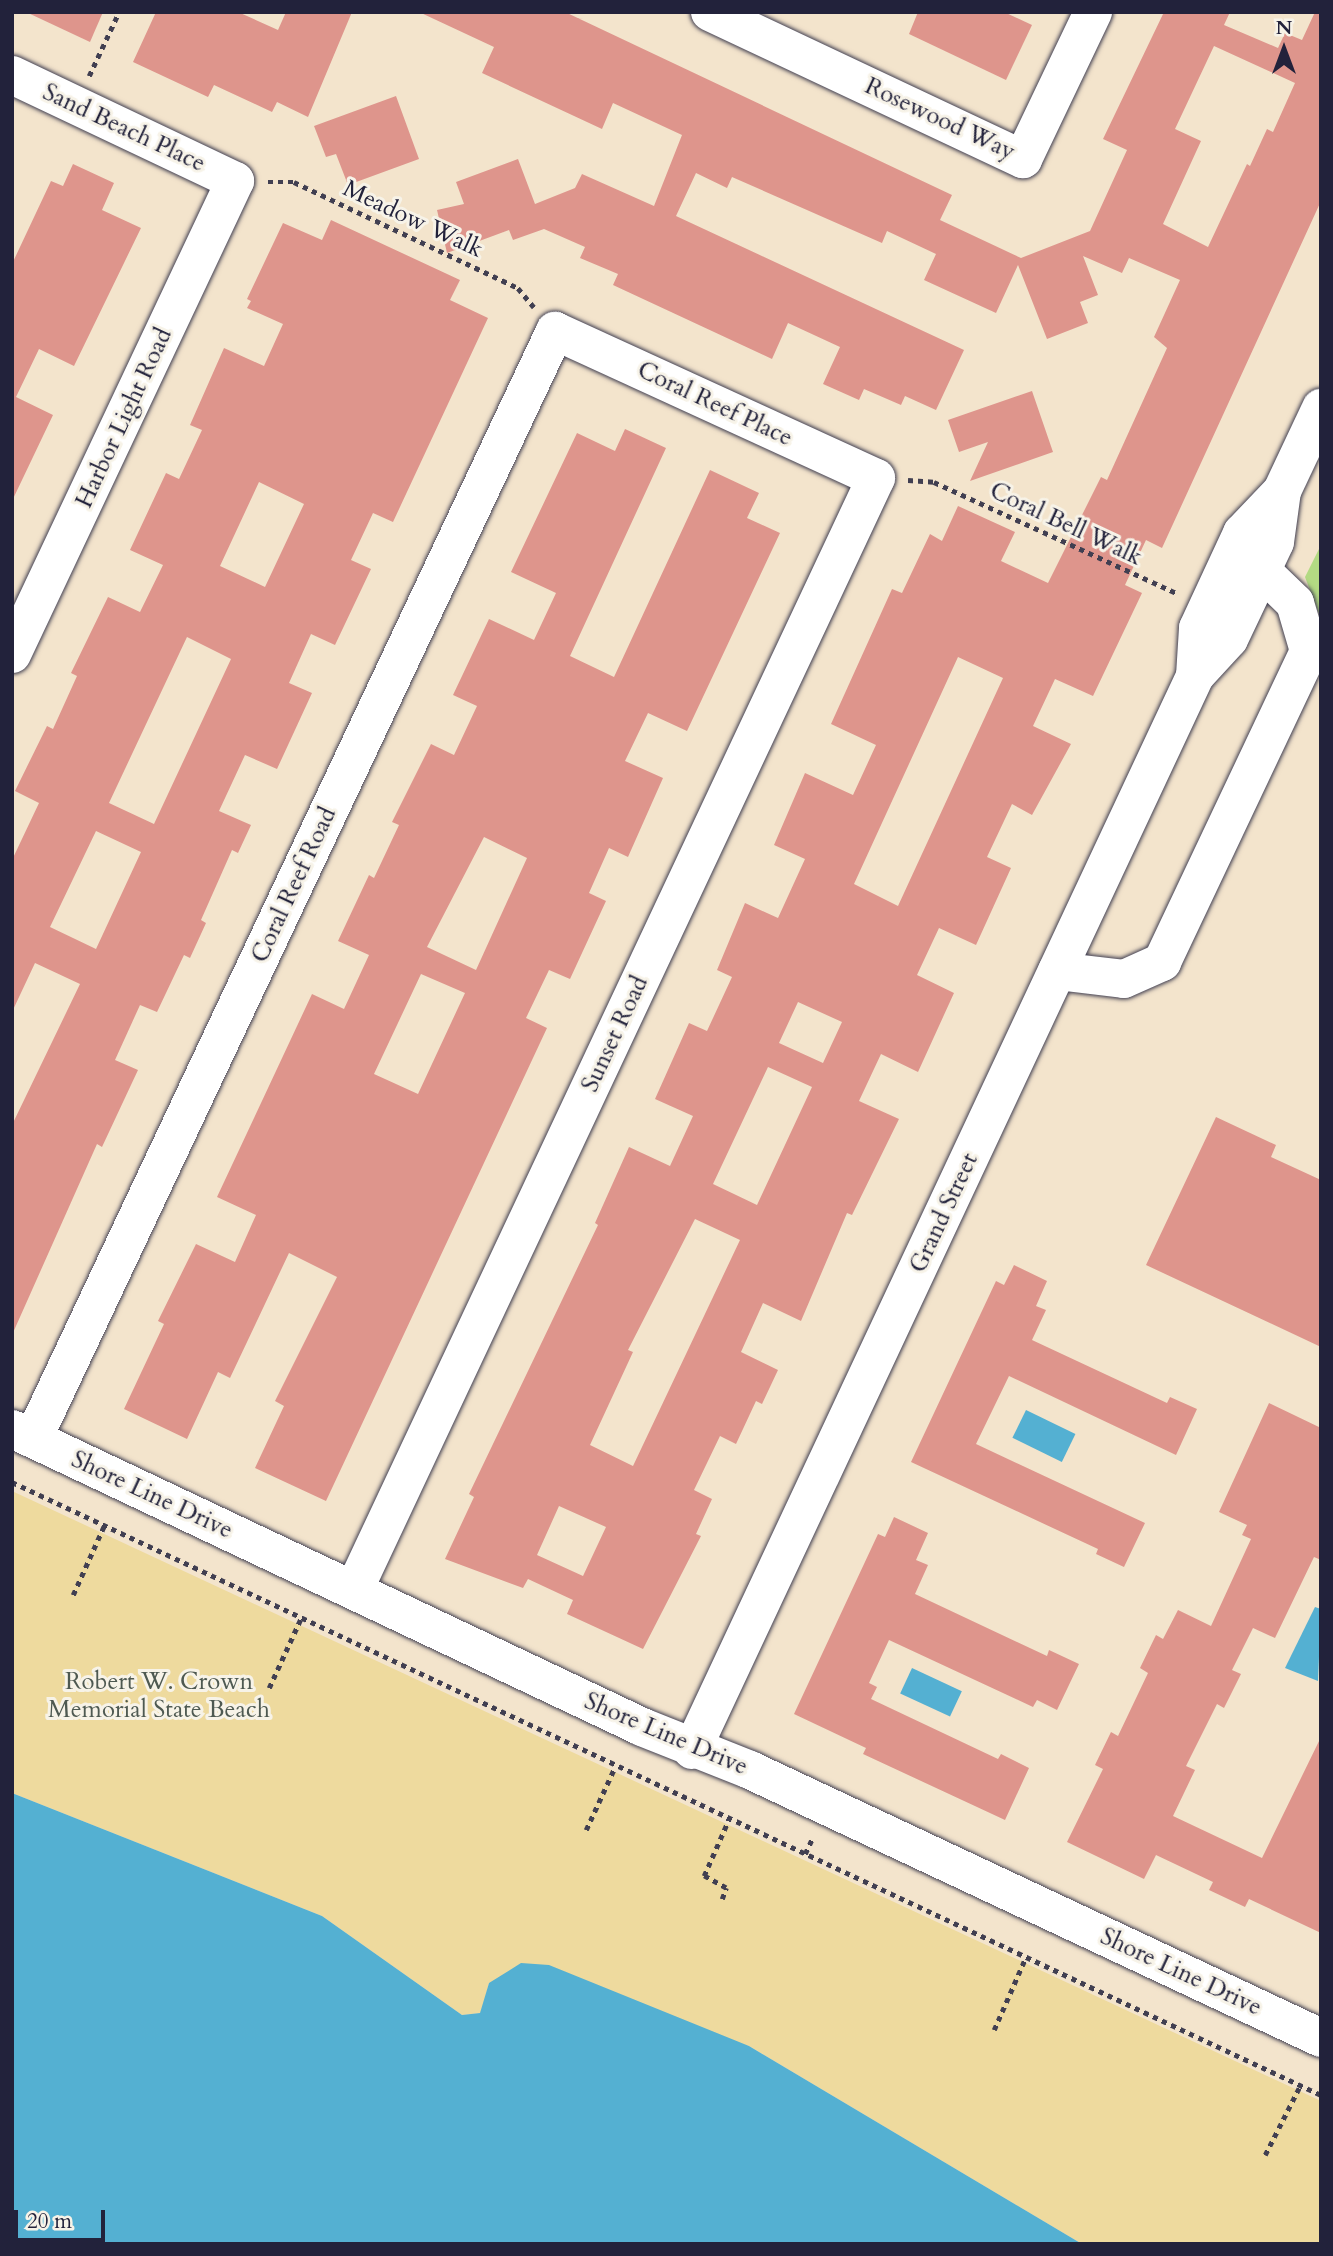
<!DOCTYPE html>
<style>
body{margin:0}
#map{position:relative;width:1333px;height:2256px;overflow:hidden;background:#f3e4cc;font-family:Cardo,serif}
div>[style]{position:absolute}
.green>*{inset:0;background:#b3da83}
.sand>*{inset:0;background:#eeda9e}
.water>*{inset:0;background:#54b0d2;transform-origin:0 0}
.building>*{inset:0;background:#de958c}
.path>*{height:4.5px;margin-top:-2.25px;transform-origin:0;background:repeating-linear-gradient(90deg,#413f51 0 5px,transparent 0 10px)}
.roads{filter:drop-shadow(0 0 2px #413f51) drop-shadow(0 0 2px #413f51)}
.minor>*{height:38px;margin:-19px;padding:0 19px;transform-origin:19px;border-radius:19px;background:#fff}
span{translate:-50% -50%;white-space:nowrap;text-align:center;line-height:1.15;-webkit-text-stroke:6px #f7f3e8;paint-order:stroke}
.street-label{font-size:24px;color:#22223b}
.park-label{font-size:24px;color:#4e5951}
.frame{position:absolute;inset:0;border:14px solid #22223b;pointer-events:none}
.north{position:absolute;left:1249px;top:14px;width:70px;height:70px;-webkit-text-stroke:5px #f7f3e8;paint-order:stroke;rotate:0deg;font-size:19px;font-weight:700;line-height:28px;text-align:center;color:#22223b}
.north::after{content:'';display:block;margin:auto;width:24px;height:32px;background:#22223b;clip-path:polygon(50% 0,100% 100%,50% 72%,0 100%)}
.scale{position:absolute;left:14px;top:2210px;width:91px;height:32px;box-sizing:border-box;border:4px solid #22223b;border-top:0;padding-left:9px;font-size:21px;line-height:24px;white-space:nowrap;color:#22223b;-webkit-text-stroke:5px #f7f3e8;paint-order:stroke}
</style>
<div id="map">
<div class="green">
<div style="clip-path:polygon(1321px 545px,1321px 619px,1305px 577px)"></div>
</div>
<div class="sand">
<div style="clip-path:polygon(12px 1491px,1321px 2101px,1321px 2244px,1082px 2244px,749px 2046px,489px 1983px,481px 2013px,462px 2015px,322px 1916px,12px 1793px)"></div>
</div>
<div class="water">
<div style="left:1026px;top:1410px;width:55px;height:31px;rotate:26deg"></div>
<div style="clip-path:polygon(1315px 1607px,1321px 1609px,1318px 1681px,1285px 1668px)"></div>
<div style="left:912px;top:1668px;width:55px;height:28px;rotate:25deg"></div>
<div style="clip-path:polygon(12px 1793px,322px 1916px,462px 2015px,480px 2013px,489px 1983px,521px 1963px,549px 1965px,749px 2046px,1082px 2244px,12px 2244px)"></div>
</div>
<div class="building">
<div style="clip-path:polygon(26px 12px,103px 12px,90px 42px)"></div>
<div style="clip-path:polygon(156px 12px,238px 12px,278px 30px,286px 12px,352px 12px,308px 117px,277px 102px,272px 112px,214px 85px,208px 97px,133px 62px)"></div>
<div style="clip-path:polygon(evenodd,419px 12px,565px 12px,952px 195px,940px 220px,1021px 258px,1090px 231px,1127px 150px,1103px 139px,1164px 12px,1230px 12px,1224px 25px,1278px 48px,1285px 33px,1302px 40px,1315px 12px,1321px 12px,1321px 201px,1162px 548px,1146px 540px,1125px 585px,1142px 593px,1093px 696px,1055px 679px,1033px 726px,1071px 744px,1032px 815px,1012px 804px,987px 857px,1011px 868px,976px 945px,939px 928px,917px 975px,954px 993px,918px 1072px,881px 1054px,859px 1101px,899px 1119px,852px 1215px,847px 1213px,801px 1321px,763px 1303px,741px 1352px,778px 1370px,762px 1404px,756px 1401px,736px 1444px,720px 1436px,694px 1490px,712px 1499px,696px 1534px,701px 1536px,643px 1649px,567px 1614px,573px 1600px,528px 1579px,523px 1588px,445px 1559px,474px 1497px,469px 1494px,598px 1225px,595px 1223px,629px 1147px,670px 1166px,693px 1116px,655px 1099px,689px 1023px,707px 1031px,732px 977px,717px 970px,745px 903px,778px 918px,805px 859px,774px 845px,805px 773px,853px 795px,876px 745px,831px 724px,892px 589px,902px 593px,930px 534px,942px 541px,958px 506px,1015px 532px,1001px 561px,1048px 583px,1101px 477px,1107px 480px,1167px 348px,1154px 337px,1180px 280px,1129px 258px,1122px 273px,1083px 256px,1098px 295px,1080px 302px,1088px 323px,1047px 339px,1018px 265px,996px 313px,924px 280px,936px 254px,887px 231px,882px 243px,732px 177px,727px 188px,696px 173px,676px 216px,964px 350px,936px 410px,905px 396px,901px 405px,864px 389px,859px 400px,823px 384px,840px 347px,788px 323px,772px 359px,613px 285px,618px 274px,580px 258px,585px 247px,544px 229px,513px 240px,509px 230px,447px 253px,437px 210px,464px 204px,456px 182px,518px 159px,535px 204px,575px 188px,582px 174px,654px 206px,682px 135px,613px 103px,602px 129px,482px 73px,494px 47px,419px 12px,1214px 46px,1295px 83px,1273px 132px,1267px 129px,1250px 166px,1247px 164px,1208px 247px,1163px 224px,1201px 141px,1175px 129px,1214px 46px,419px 12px,958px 657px,1003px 678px,898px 906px,854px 884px,958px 657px,419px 12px,798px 1002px,842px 1022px,823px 1063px,779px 1043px,798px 1002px,419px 12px,768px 1067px,812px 1087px,757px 1205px,713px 1184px,768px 1067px,419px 12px,695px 1219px,740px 1240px,633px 1466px,590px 1445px,633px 1352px,628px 1350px,695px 1219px,419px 12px,559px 1506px,606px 1527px,583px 1576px,537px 1555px,559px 1506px)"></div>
<div style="clip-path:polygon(918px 12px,1004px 12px,1032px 25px,1006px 80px,909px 34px)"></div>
<div style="clip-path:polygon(396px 96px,419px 159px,348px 185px,336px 154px,326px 157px,314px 126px)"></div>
<div style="clip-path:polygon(73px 164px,114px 183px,102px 210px,141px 228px,74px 366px,39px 349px,16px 397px,53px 415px,12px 501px,12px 264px,51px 181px,63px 186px)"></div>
<div style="clip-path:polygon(evenodd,331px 220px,460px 280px,450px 300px,488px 318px,393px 522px,373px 513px,351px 560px,371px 569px,335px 645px,311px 634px,289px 683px,312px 693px,277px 769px,245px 755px,219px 811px,251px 825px,238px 853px,232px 850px,201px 920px,206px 923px,190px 958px,184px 955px,157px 1012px,140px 1005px,115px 1060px,138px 1070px,102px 1147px,97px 1144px,12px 1335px,12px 1125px,80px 984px,35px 963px,12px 1012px,12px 860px,39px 803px,15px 791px,47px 726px,53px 729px,77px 676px,71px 673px,108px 597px,140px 612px,163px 565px,130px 550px,166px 473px,179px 479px,202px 430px,190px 425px,224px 348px,264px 366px,283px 324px,247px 308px,251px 301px,247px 299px,283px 223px,322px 240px,331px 220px,259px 482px,304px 504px,265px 587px,220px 566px,259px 482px,331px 220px,187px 637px,231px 659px,154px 824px,109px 803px,187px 637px,331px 220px,96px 831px,141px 852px,96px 949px,50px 927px,96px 831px)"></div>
<div style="clip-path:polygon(1032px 391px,1053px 452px,970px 481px,988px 442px,959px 452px,948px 420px)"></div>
<div style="clip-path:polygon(evenodd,625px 429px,666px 448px,570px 656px,614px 677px,710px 470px,759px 493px,747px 518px,780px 533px,687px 731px,648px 713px,625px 761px,663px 778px,628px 857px,609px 848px,589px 893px,606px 901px,570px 979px,549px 970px,526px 1018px,547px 1028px,326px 1501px,255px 1468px,284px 1406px,275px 1401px,337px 1277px,289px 1253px,230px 1378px,218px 1372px,187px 1439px,124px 1409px,164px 1324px,158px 1321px,196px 1244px,235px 1262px,256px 1215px,217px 1197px,312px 994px,344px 1009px,369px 955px,338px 941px,369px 875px,374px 878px,399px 825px,392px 822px,431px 744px,454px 755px,477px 706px,453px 695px,489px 619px,534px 640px,556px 593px,511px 572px,577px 433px,615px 451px,625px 429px,484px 837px,527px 858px,476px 970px,427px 947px,484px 837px,625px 429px,421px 974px,465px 993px,418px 1094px,374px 1074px,421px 974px)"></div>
<div style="clip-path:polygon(1216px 1117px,1276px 1145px,1271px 1157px,1321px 1180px,1321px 1347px,1146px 1265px)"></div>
<div style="clip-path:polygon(1014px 1265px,1047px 1281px,1036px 1306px,1046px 1310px,1032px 1340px,1167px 1403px,1170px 1397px,1197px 1409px,1176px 1455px,1009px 1376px,976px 1444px,1145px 1523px,1124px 1567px,1096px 1554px,1098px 1549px,911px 1462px,996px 1281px,1004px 1285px)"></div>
<div style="clip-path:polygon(1269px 1403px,1321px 1428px,1321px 1560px,1314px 1557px,1275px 1638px,1253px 1628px,1232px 1670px,1241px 1674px,1224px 1708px,1217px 1704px,1186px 1766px,1195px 1770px,1173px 1816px,1262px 1858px,1321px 1737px,1321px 1933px,1249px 1899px,1245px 1907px,1209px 1890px,1213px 1882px,1156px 1855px,1144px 1879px,1067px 1842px,1103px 1769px,1095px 1765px,1111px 1732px,1118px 1736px,1148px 1673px,1140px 1668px,1156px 1635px,1163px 1639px,1178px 1610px,1211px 1626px,1251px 1539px,1242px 1535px,1247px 1525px,1219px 1512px)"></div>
<div style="clip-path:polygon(894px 1517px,928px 1533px,916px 1560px,928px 1565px,915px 1594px,1047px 1656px,1049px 1650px,1079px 1664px,1057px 1710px,1037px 1700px,1033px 1707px,889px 1640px,869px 1683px,877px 1687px,871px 1699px,998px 1759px,1001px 1754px,1029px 1768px,1005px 1820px,863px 1754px,866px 1748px,794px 1714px,878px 1534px,885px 1537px)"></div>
</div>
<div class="path">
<div style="left:89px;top:76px;width:71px;rotate:-64.9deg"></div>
<div style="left:268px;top:182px;width:26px"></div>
<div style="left:294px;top:182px;width:248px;rotate:25.3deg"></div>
<div style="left:518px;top:288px;width:25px;rotate:50deg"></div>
<div style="left:908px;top:480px;width:26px;rotate:4deg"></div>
<div style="left:934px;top:482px;width:266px;rotate:24.6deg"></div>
<div style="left:12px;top:1482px;width:1445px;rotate:25.09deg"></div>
<div style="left:73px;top:1595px;width:76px;rotate:-65.8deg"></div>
<div style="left:269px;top:1688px;width:77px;rotate:-65.4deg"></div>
<div style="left:586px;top:1830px;width:69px;rotate:-65.3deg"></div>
<div style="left:805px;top:1854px;width:19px;rotate:-65deg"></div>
<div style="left:722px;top:1899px;width:12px;rotate:-70deg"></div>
<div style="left:726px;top:1888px;width:25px;rotate:-151deg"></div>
<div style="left:704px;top:1876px;width:62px;rotate:-66.3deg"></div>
<div style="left:994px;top:2030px;width:77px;rotate:-66.4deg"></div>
<div style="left:1265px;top:2155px;width:77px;rotate:-63.1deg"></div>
</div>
<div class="roads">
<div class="minor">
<div style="left:710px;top:12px;width:346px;rotate:25.2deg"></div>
<div style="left:1023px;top:159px;width:163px;rotate:-64.5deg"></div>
<div style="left:12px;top:75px;width:247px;rotate:25.4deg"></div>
<div style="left:235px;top:181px;width:523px;rotate:115.24deg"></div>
<div style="left:1195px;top:676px;width:48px;rotate:-86.4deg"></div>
<div style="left:1198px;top:628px;width:105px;rotate:-65.1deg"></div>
<div style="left:1242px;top:533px;width:58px;rotate:-46.4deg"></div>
<div style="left:1057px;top:971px;width:67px;rotate:6.8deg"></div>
<div style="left:1124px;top:979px;width:42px;rotate:-24.1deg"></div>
<div style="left:1162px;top:962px;width:344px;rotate:-64.7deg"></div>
<div style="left:1309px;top:651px;width:50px;rotate:-106.3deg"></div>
<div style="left:1295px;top:603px;width:47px;rotate:-135.9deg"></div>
<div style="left:12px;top:1429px;width:697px;rotate:25.31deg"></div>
<div style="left:642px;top:1727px;width:116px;rotate:21.7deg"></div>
<div style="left:750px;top:1770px;width:631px;rotate:25.14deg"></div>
<div style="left:33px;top:1439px;width:1225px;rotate:-64.77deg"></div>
<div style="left:555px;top:331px;width:353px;rotate:24.6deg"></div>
<div style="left:876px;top:478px;width:1228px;rotate:115.15deg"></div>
<div style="left:692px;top:1750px;width:1186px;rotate:-64.9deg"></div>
<div style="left:1195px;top:676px;width:50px;rotate:-47.4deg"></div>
<div style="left:1229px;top:639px;width:107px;rotate:-64.6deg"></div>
<div style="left:1275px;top:542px;width:51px;rotate:-82.2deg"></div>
<div style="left:1282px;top:491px;width:92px;rotate:-64.8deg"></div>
</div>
</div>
<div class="street-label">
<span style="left:940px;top:119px;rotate:25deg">Rosewood Way</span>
<span style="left:124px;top:128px;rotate:25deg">Sand Beach Place</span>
<span style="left:413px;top:219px;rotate:25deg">Meadow Walk</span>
<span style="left:715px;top:404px;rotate:25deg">Coral Reef Place</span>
<span style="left:124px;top:418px;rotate:-65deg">Harbor Light Road</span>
<span style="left:1066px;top:524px;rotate:25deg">Coral Bell Walk</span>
<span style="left:294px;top:885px;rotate:-65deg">Coral Reef Road</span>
<span style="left:615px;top:1034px;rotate:-65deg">Sunset Road</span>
<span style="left:944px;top:1213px;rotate:-65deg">Grand Street</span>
<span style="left:152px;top:1495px;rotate:25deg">Shore Line Drive</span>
<span style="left:666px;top:1734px;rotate:23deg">Shore Line Drive</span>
<span style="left:1181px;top:1972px;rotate:25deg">Shore Line Drive</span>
</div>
<div class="park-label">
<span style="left:159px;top:1696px">Robert W. Crown<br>Memorial State Beach</span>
</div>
<div class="frame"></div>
<div class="north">N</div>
<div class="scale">20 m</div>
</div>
